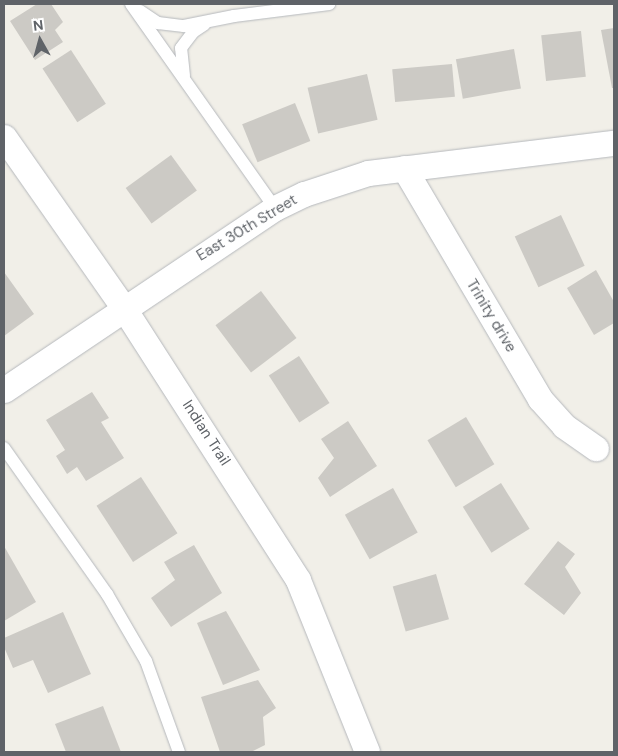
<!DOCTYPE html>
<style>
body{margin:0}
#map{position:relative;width:618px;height:756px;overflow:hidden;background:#f1efe8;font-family:"DM Sans",sans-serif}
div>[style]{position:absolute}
.building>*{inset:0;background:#cccac5;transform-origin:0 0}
.roads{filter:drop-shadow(0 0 1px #b5b8bc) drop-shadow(0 0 1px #b5b8bc)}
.lane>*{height:12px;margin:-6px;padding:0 6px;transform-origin:6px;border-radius:6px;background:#fff}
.street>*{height:25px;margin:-12.5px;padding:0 12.5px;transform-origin:12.5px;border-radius:12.5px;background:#fff}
span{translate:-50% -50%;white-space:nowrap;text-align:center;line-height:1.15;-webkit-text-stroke:4.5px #fff;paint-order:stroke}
.street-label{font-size:15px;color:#5f6368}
.frame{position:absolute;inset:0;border:5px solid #5f6368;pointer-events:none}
.north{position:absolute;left:15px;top:15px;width:50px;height:50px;-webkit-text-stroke:4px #fff;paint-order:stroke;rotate:353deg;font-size:14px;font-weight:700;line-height:20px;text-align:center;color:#5f6368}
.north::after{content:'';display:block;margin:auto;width:18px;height:22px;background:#5f6368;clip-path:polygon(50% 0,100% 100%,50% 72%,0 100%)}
</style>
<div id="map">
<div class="building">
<div style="clip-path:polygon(37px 4px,51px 4px,63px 22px,55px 30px,63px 42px,35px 60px,10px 21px)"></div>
<div style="clip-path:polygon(614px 28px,614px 88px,612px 88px,601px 30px)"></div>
<div style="left:581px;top:31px;width:46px;height:40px;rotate:84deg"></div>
<div style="left:514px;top:49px;width:40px;height:59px;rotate:80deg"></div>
<div style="left:71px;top:50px;width:64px;height:34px;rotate:57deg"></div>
<div style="left:452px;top:64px;width:33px;height:60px;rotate:85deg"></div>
<div style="left:367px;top:74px;width:47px;height:61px;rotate:77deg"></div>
<div style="left:295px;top:103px;width:41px;height:57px;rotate:68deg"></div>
<div style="left:171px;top:155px;width:44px;height:56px;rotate:54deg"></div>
<div style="left:561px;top:215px;width:56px;height:51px;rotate:65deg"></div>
<div style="clip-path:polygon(596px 270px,614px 302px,614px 323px,594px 335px,567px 288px)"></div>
<div style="clip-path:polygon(4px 272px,34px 314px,4px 336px)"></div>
<div style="left:261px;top:291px;width:59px;height:57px;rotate:53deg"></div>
<div style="left:299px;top:356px;width:56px;height:36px;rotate:57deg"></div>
<div style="clip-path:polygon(92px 392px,109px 418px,101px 422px,124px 458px,86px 481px,77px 467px,67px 474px,56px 456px,65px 450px,46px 420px)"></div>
<div style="left:466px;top:417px;width:55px;height:45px;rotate:59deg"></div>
<div style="clip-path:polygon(348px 421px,377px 466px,330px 497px,318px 478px,334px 458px,321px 439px)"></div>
<div style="left:141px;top:477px;width:67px;height:53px;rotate:57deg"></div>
<div style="left:501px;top:483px;width:54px;height:45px;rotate:58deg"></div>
<div style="left:393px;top:488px;width:51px;height:55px;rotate:61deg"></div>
<div style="clip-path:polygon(558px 541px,575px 554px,565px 567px,581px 593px,564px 615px,524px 584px)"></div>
<div style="clip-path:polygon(194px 545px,222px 593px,171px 627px,151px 598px,175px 580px,164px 562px)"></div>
<div style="clip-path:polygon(4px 546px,36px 602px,4px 621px)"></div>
<div style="left:436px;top:574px;width:47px;height:45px;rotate:74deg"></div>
<div style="clip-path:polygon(226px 611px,260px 670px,223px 685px,197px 623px)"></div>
<div style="clip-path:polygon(63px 612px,91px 674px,48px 693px,33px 660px,13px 668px,4px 647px,4px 638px)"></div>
<div style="clip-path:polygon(258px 680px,276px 708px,263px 717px,265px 745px,251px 752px,220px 752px,201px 697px)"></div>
<div style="clip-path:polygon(103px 706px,121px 752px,66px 752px,55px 724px)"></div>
</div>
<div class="roads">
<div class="lane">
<div style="left:131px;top:4px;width:250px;rotate:54.8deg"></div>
<div style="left:140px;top:11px;width:22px;rotate:34deg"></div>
<div style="left:158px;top:23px;width:26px;rotate:7deg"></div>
<div style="left:184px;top:26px;width:51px;rotate:-11.3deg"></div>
<div style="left:234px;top:16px;width:96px;rotate:-7.2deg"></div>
<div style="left:184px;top:76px;width:28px;rotate:-96deg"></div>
<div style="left:181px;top:48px;width:20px;rotate:-53deg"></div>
<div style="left:193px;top:32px;width:14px;rotate:-34deg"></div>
<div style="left:4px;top:448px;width:179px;rotate:54.8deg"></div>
<div style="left:107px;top:594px;width:78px;rotate:59.8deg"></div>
<div style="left:146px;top:661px;width:97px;rotate:70.1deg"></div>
</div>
<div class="street">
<div style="left:4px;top:137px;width:208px;rotate:55deg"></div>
<div style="left:123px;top:307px;width:324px;rotate:57.3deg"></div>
<div style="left:298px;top:580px;width:185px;rotate:68.1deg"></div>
<div style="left:404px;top:168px;width:268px;rotate:59.5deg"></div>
<div style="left:540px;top:399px;width:36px;rotate:48deg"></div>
<div style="left:564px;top:426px;width:39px;rotate:35deg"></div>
<div style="left:4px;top:390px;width:326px;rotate:-33.9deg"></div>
<div style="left:275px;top:208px;width:32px;rotate:-26deg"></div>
<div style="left:304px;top:194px;width:67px;rotate:-18.2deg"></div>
<div style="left:368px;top:173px;width:248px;rotate:-7deg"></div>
</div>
</div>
<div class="street-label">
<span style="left:247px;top:228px;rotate:-31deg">East 30th Street</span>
<span style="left:491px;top:316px;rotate:59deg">Trinity drive</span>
<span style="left:206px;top:433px;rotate:57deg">Indian Trail</span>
</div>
<div class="frame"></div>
<div class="north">N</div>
</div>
